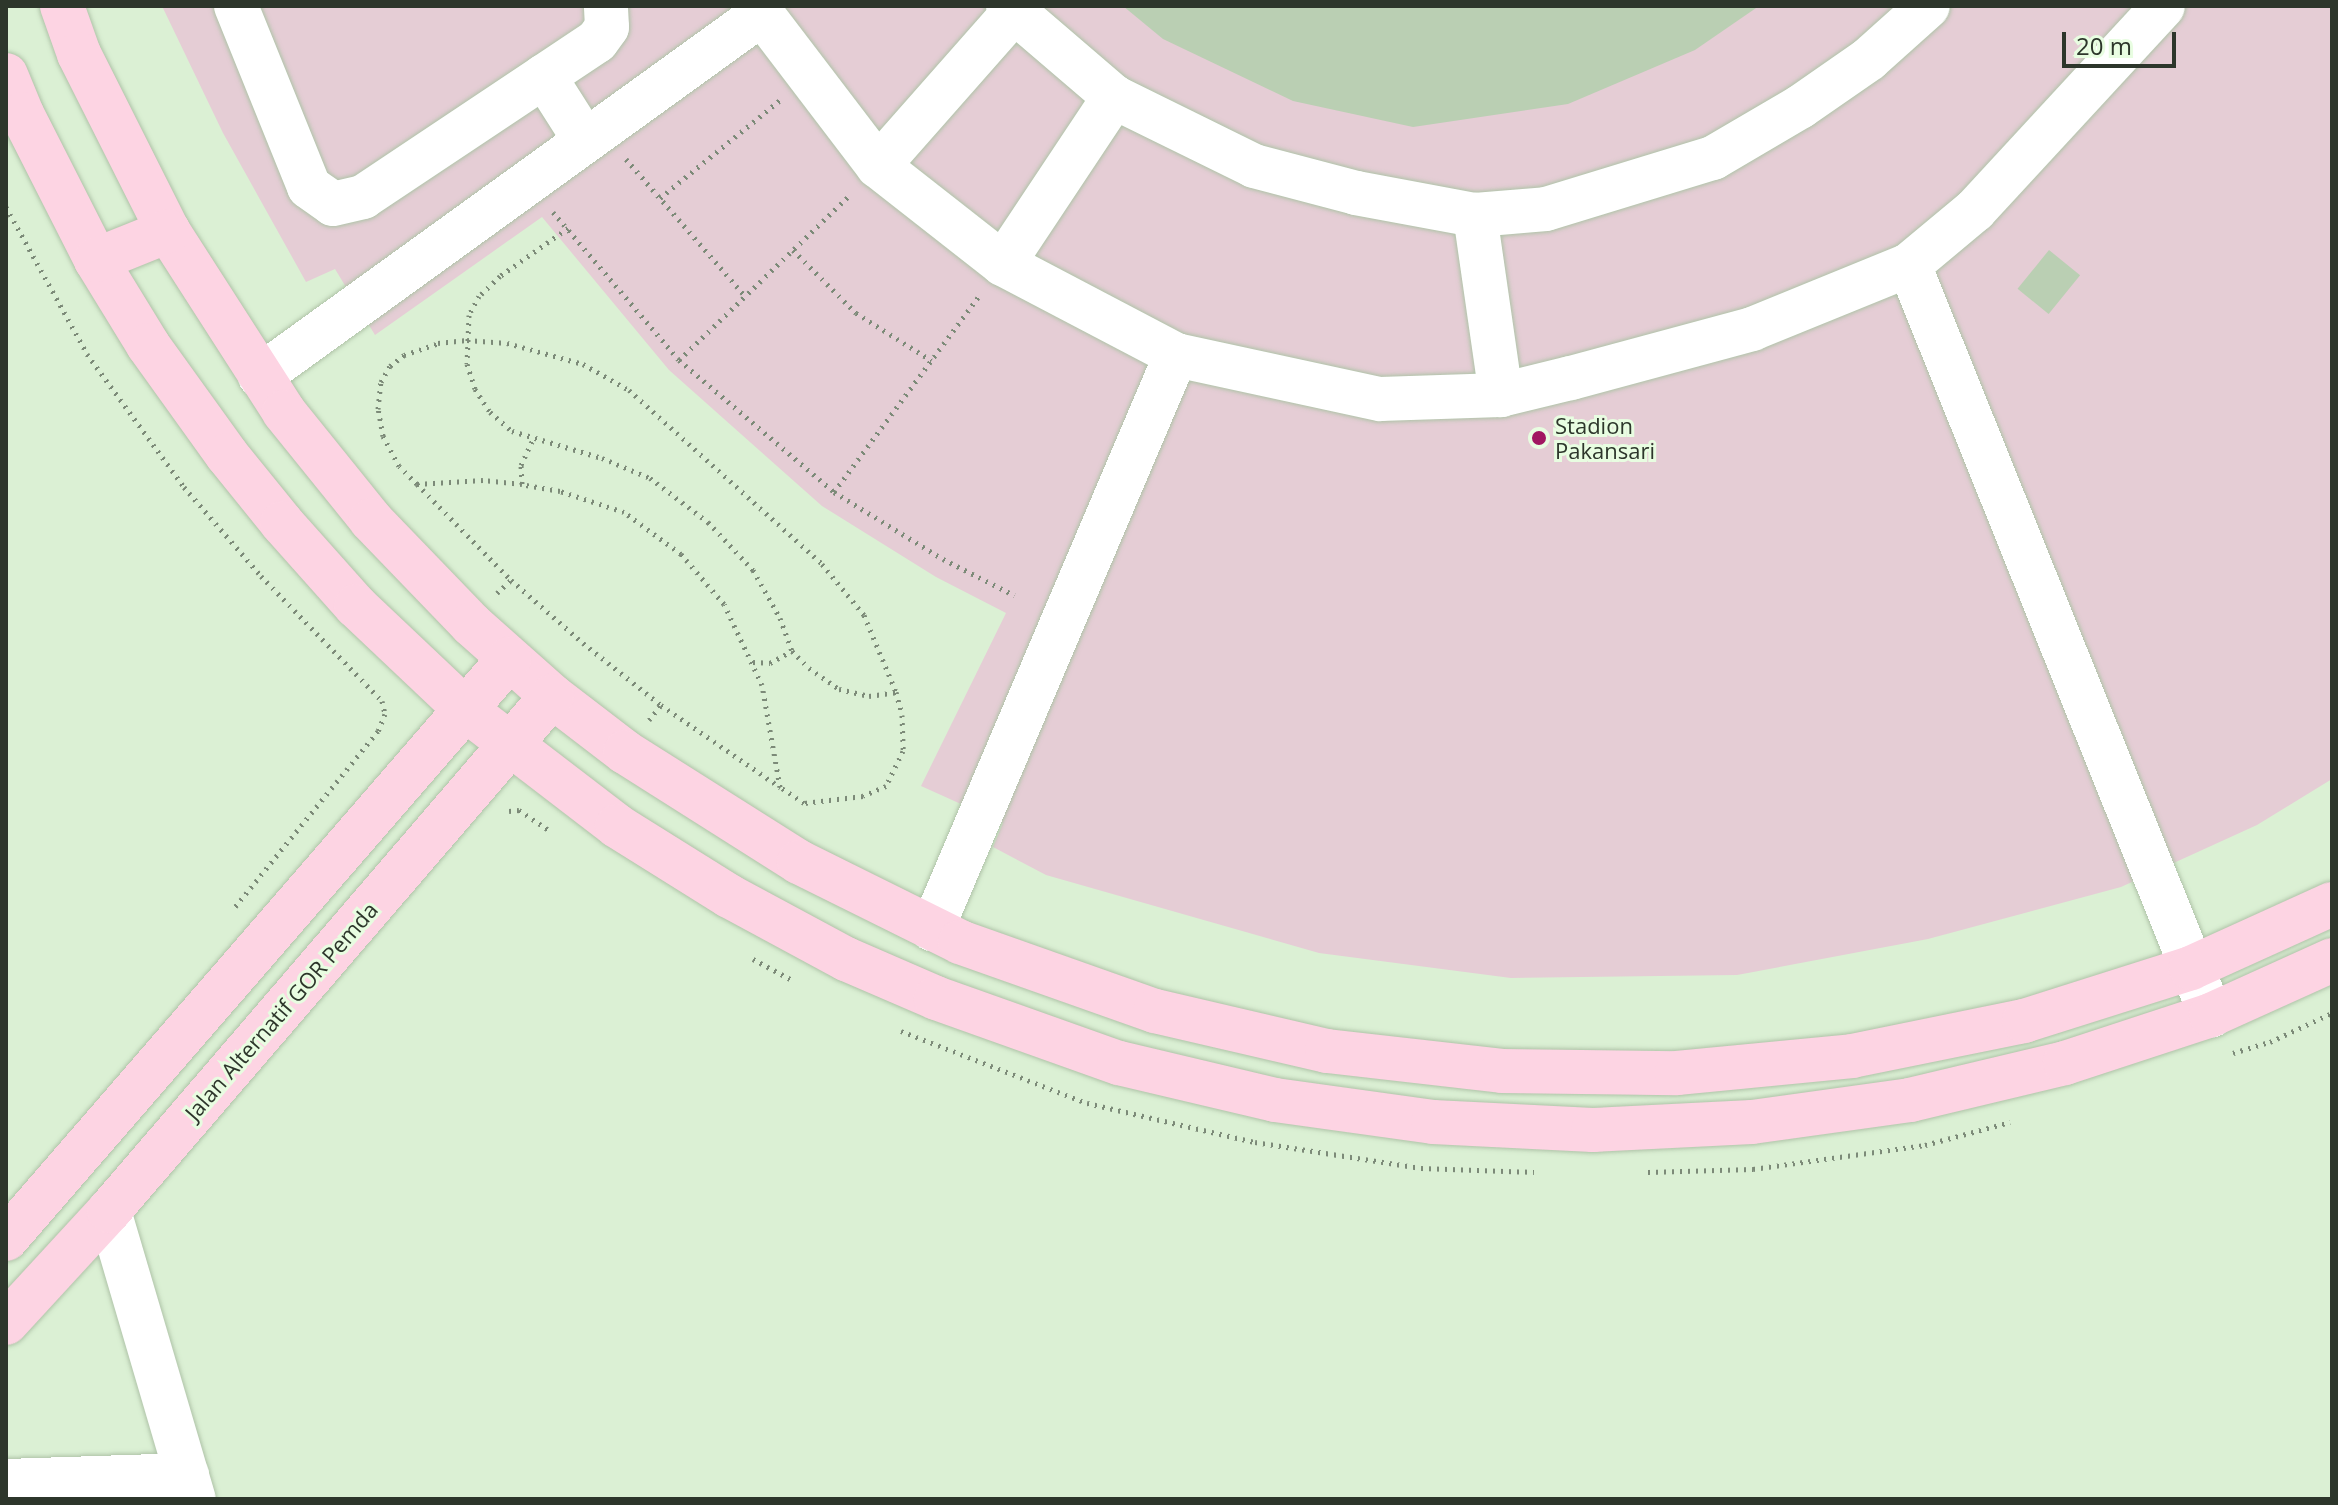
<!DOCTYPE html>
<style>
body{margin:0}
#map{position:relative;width:2338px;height:1505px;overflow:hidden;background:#dbf0d4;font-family:"Open Sans",sans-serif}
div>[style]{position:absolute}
.green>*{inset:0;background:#e5cdd5}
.building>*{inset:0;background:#bacfb3;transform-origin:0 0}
.path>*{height:5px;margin-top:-2.5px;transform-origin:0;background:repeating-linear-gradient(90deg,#7c8a78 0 2px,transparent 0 8px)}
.roads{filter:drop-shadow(0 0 2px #afc3a8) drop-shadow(0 0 2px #afc3a8)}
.minor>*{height:44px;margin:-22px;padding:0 22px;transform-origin:22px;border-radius:22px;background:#fff}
.major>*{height:44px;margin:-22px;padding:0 22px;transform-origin:22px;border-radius:22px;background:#fdd4e3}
.dots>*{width:22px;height:22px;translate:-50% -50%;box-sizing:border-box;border:4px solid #e8fde1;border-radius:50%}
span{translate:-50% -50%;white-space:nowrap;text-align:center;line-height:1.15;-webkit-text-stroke:6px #e8fde1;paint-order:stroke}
.poi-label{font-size:22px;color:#2d362b}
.left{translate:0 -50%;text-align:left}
.street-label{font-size:22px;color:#2d362b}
.frame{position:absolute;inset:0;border:8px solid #2d362b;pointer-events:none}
.scale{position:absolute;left:2062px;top:32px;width:114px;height:36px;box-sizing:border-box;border:4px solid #2d362b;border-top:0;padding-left:10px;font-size:24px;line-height:28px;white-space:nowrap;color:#2d362b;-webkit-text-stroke:6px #e8fde1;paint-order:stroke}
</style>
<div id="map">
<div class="green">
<div style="clip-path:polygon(162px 6px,2332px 6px,2332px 779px,2257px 825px,2121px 887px,1928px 939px,1737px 975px,1511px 978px,1319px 953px,1046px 875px,993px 847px,1003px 823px,921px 786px,1006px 613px,936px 577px,822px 506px,669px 370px,542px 217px,375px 335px,335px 269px,306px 282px,223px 133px)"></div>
</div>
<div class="building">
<div style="clip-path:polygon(1123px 6px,1759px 6px,1695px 50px,1568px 104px,1413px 127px,1293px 101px,1163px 39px)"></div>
<div style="left:2049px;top:250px;width:40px;height:50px;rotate:39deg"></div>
</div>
<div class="path">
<div style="left:626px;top:159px;width:181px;rotate:49deg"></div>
<div style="left:660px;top:198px;width:155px;rotate:-39.2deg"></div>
<div style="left:6px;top:207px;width:168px;rotate:61.1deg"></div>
<div style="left:87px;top:354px;width:165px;rotate:53.9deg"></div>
<div style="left:184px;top:487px;width:118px;rotate:49.1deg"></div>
<div style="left:261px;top:576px;width:174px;rotate:45.9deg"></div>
<div style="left:382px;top:701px;width:13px;rotate:77deg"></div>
<div style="left:385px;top:714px;width:18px;rotate:112deg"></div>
<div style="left:378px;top:731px;width:228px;rotate:129.1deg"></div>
<div style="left:553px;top:212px;width:194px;rotate:49.6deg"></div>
<div style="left:679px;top:360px;width:204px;rotate:40.4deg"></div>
<div style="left:834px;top:492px;width:128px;rotate:31.6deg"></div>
<div style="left:943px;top:559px;width:80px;rotate:26.9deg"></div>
<div style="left:568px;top:228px;width:83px;rotate:144.8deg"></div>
<div style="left:500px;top:276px;width:29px;rotate:136deg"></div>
<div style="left:479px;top:296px;width:21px;rotate:118deg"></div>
<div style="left:469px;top:315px;width:49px;rotate:92.3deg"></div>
<div style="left:467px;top:364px;width:26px;rotate:72deg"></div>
<div style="left:475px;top:389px;width:27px;rotate:57deg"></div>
<div style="left:490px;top:412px;width:29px;rotate:41deg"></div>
<div style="left:512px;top:431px;width:94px;rotate:16.7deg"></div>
<div style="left:602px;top:458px;width:52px;rotate:22.6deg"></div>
<div style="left:650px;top:478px;width:73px;rotate:37.2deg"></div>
<div style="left:708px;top:522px;width:66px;rotate:46.8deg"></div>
<div style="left:753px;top:570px;width:55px;rotate:60.6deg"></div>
<div style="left:780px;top:618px;width:35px;rotate:70deg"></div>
<div style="left:792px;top:651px;width:24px;rotate:45deg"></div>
<div style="left:809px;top:668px;width:37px;rotate:35deg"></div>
<div style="left:839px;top:689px;width:31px;rotate:13deg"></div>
<div style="left:869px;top:696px;width:27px;rotate:-8deg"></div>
<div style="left:793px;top:250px;width:89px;rotate:45deg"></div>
<div style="left:856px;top:313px;width:89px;rotate:32.1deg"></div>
<div style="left:467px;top:340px;width:40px;rotate:4.3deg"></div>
<div style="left:507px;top:343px;width:79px;rotate:15.4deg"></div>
<div style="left:583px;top:364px;width:53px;rotate:29.5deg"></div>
<div style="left:629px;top:390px;width:260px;rotate:42deg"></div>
<div style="left:822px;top:564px;width:66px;rotate:50.5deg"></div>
<div style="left:864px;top:615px;width:83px;rotate:67.4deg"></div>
<div style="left:896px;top:692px;width:24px;rotate:75deg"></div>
<div style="left:902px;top:715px;width:36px;rotate:88deg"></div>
<div style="left:903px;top:751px;width:39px;rotate:116deg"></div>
<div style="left:886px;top:786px;width:25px;rotate:157deg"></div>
<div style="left:863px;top:796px;width:59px;rotate:173.2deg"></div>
<div style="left:804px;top:803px;width:29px;rotate:-146deg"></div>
<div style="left:780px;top:787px;width:104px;rotate:-100deg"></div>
<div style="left:762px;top:685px;width:89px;rotate:-115.1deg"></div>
<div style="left:724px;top:604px;width:66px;rotate:-130.7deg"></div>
<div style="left:681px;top:554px;width:71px;rotate:-143.6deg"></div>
<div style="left:624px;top:512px;width:67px;rotate:-161.8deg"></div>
<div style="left:560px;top:491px;width:39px;rotate:-170deg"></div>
<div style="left:522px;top:484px;width:39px;rotate:-174deg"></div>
<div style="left:483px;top:480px;width:66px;rotate:176.5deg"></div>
<div style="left:417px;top:484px;width:25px;rotate:-135deg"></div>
<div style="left:399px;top:466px;width:34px;rotate:-118deg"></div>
<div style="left:383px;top:436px;width:27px;rotate:-100deg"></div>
<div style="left:378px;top:409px;width:27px;rotate:-84deg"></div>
<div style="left:381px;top:382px;width:18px;rotate:-61deg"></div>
<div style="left:390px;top:366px;width:18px;rotate:-38deg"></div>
<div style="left:404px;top:355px;width:36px;rotate:-19deg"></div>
<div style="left:438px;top:343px;width:29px;rotate:-6deg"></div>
<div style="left:679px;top:360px;width:239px;rotate:-44deg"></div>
<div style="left:417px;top:484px;width:134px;rotate:45.6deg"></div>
<div style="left:511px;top:580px;width:96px;rotate:41.2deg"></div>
<div style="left:583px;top:643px;width:100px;rotate:38.5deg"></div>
<div style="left:661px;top:705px;width:145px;rotate:34.6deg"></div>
<div style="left:522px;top:484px;width:19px;rotate:-93deg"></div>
<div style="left:521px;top:465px;width:29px;rotate:-65deg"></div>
<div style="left:834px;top:492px;width:244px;rotate:-53.5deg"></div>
<div style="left:497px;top:593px;width:19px;rotate:-43deg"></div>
<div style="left:753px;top:662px;width:17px;rotate:3deg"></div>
<div style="left:770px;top:663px;width:25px;rotate:-29deg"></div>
<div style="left:649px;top:720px;width:19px;rotate:-51deg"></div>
<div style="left:509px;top:811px;width:10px;rotate:-6deg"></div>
<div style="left:519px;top:810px;width:36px;rotate:34deg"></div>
<div style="left:753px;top:959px;width:47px;rotate:28.2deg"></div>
<div style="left:901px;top:1031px;width:199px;rotate:21.2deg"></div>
<div style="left:1087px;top:1103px;width:172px;rotate:13.1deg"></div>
<div style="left:1255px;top:1142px;width:168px;rotate:8.9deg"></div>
<div style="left:1421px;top:1168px;width:113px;rotate:2deg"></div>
<div style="left:2233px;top:1053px;width:39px;rotate:-17deg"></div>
<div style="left:2270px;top:1042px;width:68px;rotate:-25.1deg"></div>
<div style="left:1648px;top:1172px;width:105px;rotate:-1.6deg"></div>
<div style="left:1753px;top:1169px;width:174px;rotate:-7.9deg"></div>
<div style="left:1925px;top:1145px;width:88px;rotate:-15.1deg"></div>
</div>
<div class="roads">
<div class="minor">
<div style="left:236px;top:6px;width:195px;rotate:68deg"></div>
<div style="left:309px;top:187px;width:29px;rotate:35deg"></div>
<div style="left:333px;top:204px;width:31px;rotate:-13deg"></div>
<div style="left:363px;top:197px;width:281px;rotate:-33.7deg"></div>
<div style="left:597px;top:41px;width:17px;rotate:-54deg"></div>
<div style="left:607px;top:27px;width:21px;rotate:-93deg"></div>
<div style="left:756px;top:6px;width:201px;rotate:52.7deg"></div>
<div style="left:878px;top:166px;width:159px;rotate:38.1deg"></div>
<div style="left:1003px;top:264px;width:195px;rotate:27.7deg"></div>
<div style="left:1176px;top:355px;width:209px;rotate:12.2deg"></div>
<div style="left:1380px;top:399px;width:121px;rotate:-1.9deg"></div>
<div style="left:1501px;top:395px;width:72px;rotate:-13.7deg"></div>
<div style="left:1571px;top:378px;width:188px;rotate:-15.1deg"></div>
<div style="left:1752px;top:329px;width:170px;rotate:-22.2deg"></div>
<div style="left:1909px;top:265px;width:86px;rotate:-39.8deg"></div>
<div style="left:1975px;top:210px;width:277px;rotate:-47.3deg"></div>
<div style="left:1008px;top:6px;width:140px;rotate:40.6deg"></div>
<div style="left:1114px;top:97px;width:156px;rotate:26.2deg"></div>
<div style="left:1254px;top:166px;width:106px;rotate:14.8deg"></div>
<div style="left:1356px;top:193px;width:121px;rotate:10.5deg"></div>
<div style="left:1475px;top:215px;width:71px;rotate:-4.8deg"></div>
<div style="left:1546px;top:209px;width:175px;rotate:-17deg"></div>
<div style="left:1713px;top:158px;width:101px;rotate:-30.4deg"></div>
<div style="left:1800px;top:107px;width:84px;rotate:-34.8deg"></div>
<div style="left:1869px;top:59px;width:79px;rotate:-41.9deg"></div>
<div style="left:544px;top:76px;width:75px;rotate:57.6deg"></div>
<div style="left:878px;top:166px;width:204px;rotate:-48.6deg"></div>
<div style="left:1475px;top:215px;width:182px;rotate:81.8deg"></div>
<div style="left:1003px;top:264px;width:201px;rotate:-56.4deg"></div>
<div style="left:1909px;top:265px;width:809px;rotate:68.07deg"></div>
<div style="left:260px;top:376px;width:617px;rotate:-35.83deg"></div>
<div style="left:932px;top:929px;width:624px;rotate:-66.97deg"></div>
<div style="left:109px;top:1211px;width:300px;rotate:73.6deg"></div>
<div style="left:6px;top:1481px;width:181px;rotate:-1.9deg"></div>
</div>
<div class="major">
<div style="left:62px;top:6px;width:51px;rotate:70.5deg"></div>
<div style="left:79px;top:54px;width:198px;rotate:63.3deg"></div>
<div style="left:168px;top:231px;width:215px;rotate:57.3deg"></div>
<div style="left:284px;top:412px;width:139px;rotate:51.1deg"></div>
<div style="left:371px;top:520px;width:144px;rotate:46.1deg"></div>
<div style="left:471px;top:624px;width:108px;rotate:41.6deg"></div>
<div style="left:552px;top:696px;width:92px;rotate:37.5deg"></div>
<div style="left:625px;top:752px;width:206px;rotate:32.3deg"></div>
<div style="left:799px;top:862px;width:180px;rotate:26.4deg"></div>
<div style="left:960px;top:942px;width:207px;rotate:19.5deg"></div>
<div style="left:1155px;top:1011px;width:177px;rotate:13.1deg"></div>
<div style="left:1327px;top:1051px;width:176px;rotate:6.5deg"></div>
<div style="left:1502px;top:1071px;width:175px;rotate:0.7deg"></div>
<div style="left:1677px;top:1073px;width:176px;rotate:-5.5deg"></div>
<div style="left:1852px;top:1056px;width:176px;rotate:-11.5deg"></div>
<div style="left:2024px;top:1021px;width:175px;rotate:-17.6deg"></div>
<div style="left:2191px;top:968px;width:155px;rotate:-24.4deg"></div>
<div style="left:6px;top:75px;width:42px;rotate:67.7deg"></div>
<div style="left:22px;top:114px;width:164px;rotate:63.1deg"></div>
<div style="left:96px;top:260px;width:100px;rotate:58.5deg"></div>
<div style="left:148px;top:345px;width:135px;rotate:54.3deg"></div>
<div style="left:227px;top:455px;width:87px;rotate:51deg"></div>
<div style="left:282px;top:523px;width:111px;rotate:48.3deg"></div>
<div style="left:356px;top:606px;width:151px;rotate:43.4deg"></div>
<div style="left:466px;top:710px;width:190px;rotate:37.5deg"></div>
<div style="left:617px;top:826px;width:132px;rotate:32deg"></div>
<div style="left:729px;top:896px;width:133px;rotate:28.3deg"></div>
<div style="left:846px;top:959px;width:98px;rotate:23.4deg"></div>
<div style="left:936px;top:998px;width:194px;rotate:19.6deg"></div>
<div style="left:1119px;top:1063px;width:160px;rotate:13.3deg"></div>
<div style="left:1275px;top:1100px;width:160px;rotate:7.9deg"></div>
<div style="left:1433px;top:1122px;width:160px;rotate:2.9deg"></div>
<div style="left:1593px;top:1130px;width:159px;rotate:-2.9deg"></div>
<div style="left:1752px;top:1122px;width:160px;rotate:-7.9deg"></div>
<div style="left:1910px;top:1100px;width:159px;rotate:-13.4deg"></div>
<div style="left:2065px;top:1063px;width:154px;rotate:-18.2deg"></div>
<div style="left:2211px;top:1015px;width:133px;rotate:-24.4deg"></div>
<div style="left:96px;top:260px;width:78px;rotate:-21.9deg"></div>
<div style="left:6px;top:1239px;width:768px;rotate:-49.07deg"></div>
<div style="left:6px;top:1323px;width:152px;rotate:-47.4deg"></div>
<div style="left:109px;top:1211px;width:679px;rotate:-49.3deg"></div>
</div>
</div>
<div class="dots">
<div style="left:1539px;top:438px;background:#a11761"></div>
</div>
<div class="poi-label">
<span class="left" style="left:1555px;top:438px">Stadion<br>Pakansari</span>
</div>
<div class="street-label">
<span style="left:281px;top:1011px;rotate:-49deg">Jalan Alternatif GOR Pemda</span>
</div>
<div class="frame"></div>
<div class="scale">20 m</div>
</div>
